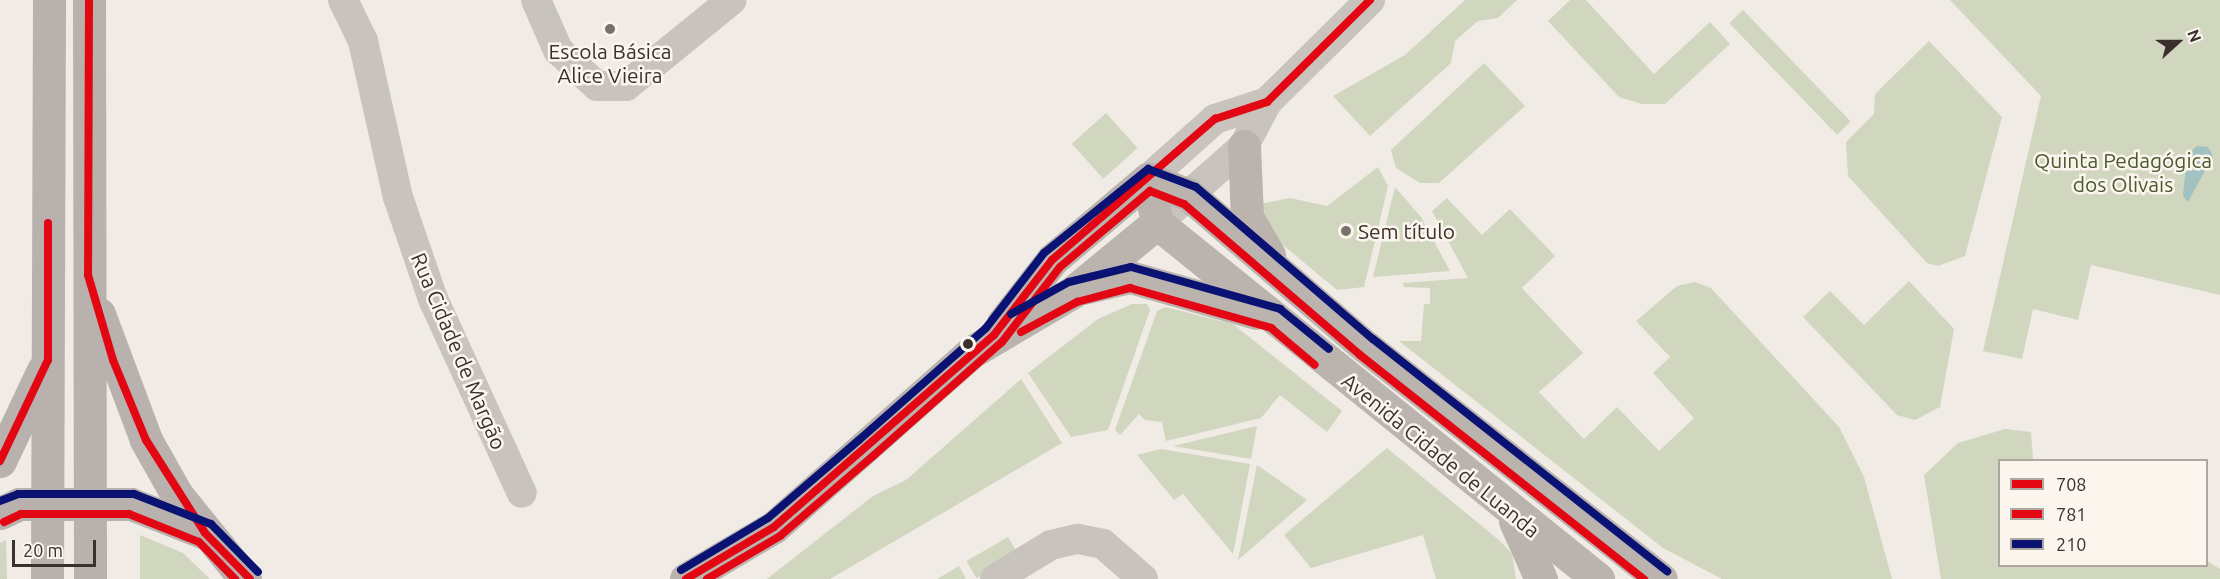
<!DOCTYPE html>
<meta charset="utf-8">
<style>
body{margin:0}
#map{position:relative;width:2220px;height:579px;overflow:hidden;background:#f0ebe5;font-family:Ubuntu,sans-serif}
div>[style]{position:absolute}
.green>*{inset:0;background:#d1d6bf;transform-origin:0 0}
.water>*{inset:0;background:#a1c2c1}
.minor>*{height:30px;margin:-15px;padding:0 15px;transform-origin:15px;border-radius:15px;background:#c9c3be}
.secondary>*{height:33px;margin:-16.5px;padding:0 16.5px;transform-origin:16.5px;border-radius:16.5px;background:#bab3ae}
.primary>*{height:33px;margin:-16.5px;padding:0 16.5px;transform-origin:16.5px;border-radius:16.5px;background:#b8b1ad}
.bus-1>*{height:8px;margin:-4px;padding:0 4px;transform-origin:4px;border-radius:4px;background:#e30613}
.bus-2>*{height:8px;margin:-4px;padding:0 4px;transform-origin:4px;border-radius:4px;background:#e30613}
.bus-3>*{height:8px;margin:-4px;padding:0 4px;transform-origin:4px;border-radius:4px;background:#0a1274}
.dots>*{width:16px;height:16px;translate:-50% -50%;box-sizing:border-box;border:3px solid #fbf5ee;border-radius:50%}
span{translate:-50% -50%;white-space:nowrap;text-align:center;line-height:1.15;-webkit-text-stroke:5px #fbf5ee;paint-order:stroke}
.poi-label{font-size:21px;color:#3b302b}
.left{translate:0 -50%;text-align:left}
.park-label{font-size:21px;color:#4a5a2e}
.street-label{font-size:21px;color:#3b302b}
.legend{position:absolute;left:1998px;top:459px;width:210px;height:108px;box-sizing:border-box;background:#fbf5ee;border:2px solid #aea6a0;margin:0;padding:8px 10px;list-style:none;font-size:18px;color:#3b302b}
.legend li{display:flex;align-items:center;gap:12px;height:30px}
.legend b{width:30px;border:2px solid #aea6a0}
.north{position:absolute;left:2148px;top:12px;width:60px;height:60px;-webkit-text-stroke:4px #fbf5ee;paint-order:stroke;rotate:69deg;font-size:16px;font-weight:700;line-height:24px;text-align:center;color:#3b302b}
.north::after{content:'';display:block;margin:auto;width:21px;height:27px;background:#3b302b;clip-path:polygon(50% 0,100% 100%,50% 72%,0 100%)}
.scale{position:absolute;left:12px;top:540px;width:84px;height:27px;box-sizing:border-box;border:3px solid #3b302b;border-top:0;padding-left:8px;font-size:18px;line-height:21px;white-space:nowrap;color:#3b302b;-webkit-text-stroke:4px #fbf5ee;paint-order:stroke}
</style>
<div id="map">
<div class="green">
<div style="clip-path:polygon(1465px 0,1517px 0,1498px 18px,1478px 21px,1455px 41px,1451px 63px,1370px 136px,1333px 96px,1405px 55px)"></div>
<div style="clip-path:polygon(1570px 0,1586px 0,1654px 74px,1710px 22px,1730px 44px,1665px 104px,1642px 104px,1619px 97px,1548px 21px)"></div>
<div style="clip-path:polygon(1950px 0,2220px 0,2220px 295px,2091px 265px,2078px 320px,2033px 309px,2022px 359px,1983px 351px,2041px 96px)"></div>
<div style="left:1743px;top:10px;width:155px;height:19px;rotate:46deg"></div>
<div style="clip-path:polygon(1929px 41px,2002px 117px,1965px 256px,1938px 266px,1927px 263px,1848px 176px,1846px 142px,1874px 114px,1875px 94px)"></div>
<div style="clip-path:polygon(1484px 63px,1525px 106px,1439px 183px,1420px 183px,1396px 168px,1391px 150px)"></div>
<div style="left:1106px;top:113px;width:47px;height:46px;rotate:48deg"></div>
<div style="clip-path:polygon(1378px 167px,1388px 186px,1364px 287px,1337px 290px,1277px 240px,1260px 204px,1290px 198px,1327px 206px)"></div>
<div style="clip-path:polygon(1395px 187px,1421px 217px,1450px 271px,1373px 277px)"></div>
<div style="clip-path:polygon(1447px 198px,1482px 235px,1510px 209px,1555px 256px,1522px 288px,1583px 353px,1539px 392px,1584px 439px,1617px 407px,1659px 451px,1694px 418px,1653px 373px,1670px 357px,1636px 321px,1677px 286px,1695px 282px,1711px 288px,1839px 427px,1864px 477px,1892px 579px,1722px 579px,1663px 548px,1399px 341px,1421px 341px,1424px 304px,1430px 304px,1430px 288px,1404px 287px,1403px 283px,1468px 278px,1432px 211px)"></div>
<div style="clip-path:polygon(1909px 281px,1954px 329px,1940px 407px,1915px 420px,1897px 415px,1803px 317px,1830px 291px,1864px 325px)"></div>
<div style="clip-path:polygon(1132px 304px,1147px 304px,1150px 310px,1108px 430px,1071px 437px,1028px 373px,1098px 319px)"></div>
<div style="clip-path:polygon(1165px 307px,1233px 324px,1342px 411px,1327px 432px,1280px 395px,1261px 418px,1166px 441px,1162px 422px,1145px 420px,1139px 414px,1120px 435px,1115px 430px,1157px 311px)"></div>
<div style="clip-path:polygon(1021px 379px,1062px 443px,830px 579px,767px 579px,873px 496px,906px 480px)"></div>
<div style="clip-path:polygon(1257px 426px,1251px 459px,1173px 446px)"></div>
<div style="clip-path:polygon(2005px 429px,2031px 432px,2033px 460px,2000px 460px,2000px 566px,2206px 566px,2207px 561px,2220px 569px,2220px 579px,1941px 579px,1924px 475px,1958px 443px)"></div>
<div style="clip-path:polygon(1387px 448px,1500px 541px,1512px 554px,1516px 579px,1436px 579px,1423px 535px,1311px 568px,1284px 535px)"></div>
<div style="clip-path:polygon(1161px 449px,1250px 464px,1233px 554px,1183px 494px,1174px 500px,1137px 455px)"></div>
<div style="clip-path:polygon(1257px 465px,1307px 500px,1238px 560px)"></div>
<div style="clip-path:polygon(140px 535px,183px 553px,210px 579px,140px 579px)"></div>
<div style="left:1008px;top:537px;width:20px;height:48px;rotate:60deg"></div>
<div style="clip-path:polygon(6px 540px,7px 579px,0 579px,0 543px)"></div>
<div style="clip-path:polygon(959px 566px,966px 579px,937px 579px)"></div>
</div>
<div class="water">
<div style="clip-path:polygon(2197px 146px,2208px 147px,2213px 156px,2188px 202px,2183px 196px,2187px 155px)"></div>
</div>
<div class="minor">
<div style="left:343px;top:0;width:46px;rotate:64deg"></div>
<div style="left:363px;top:41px;width:160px;rotate:77.4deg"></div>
<div style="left:398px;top:197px;width:108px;rotate:71.1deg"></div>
<div style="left:433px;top:299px;width:213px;rotate:65.4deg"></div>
<div style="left:536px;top:0;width:55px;rotate:66.3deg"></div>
<div style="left:558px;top:50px;width:53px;rotate:42.7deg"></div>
<div style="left:597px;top:86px;width:29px"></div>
<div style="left:626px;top:86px;width:136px;rotate:-39.1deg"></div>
<div style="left:1148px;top:179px;width:90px;rotate:-41.8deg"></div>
<div style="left:1215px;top:119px;width:55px;rotate:-18.1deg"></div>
<div style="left:1157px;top:223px;width:116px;rotate:-41.5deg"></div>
<div style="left:1244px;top:146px;width:50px;rotate:-62.4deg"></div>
<div style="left:1267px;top:102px;width:145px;rotate:-44.7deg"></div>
<div style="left:995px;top:579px;width:66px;rotate:-31.3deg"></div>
<div style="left:1051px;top:545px;width:28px;rotate:-13deg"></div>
<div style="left:1078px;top:539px;width:25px;rotate:11deg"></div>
<div style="left:1103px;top:544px;width:53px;rotate:41.2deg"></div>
</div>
<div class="secondary">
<div style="left:1244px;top:146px;width:71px;rotate:87.6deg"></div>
<div style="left:1247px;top:217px;width:44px;rotate:59.9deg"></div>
<div style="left:1148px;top:179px;width:44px;rotate:21.3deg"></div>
<div style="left:1189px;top:195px;width:233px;rotate:40.7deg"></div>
<div style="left:1366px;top:347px;width:375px;rotate:38.2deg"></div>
<div style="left:1148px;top:179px;width:45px;rotate:78.4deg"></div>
<div style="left:1157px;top:223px;width:567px;rotate:38.91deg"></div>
<div style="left:1083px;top:288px;width:48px;rotate:-13.2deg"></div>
<div style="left:1130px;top:277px;width:131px;rotate:15.9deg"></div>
<div style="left:1003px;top:323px;width:80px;rotate:-52.1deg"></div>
<div style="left:1052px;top:260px;width:126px;rotate:-40.2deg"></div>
<div style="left:1515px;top:521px;width:64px;rotate:65.9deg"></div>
<div style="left:686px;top:579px;width:102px;rotate:-30.6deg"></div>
<div style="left:774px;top:527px;width:266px;rotate:-41.5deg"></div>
<div style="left:973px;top:351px;width:116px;rotate:-30.5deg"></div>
<div style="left:1073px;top:292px;width:109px;rotate:-39.4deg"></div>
</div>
<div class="primary">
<div style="left:89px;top:0;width:579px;rotate:89.9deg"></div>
<div style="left:99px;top:314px;width:134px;rotate:69.5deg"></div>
<div style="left:146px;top:440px;width:63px;rotate:60.6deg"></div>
<div style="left:177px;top:495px;width:108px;rotate:51deg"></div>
<div style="left:0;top:461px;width:101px;rotate:-64.7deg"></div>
<div style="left:0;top:513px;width:21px;rotate:-25deg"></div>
<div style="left:19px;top:504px;width:112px"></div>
<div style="left:131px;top:504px;width:79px;rotate:21.4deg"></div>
<div style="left:47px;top:579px;width:579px;rotate:-89.8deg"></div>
</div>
<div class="bus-1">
<div style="left:89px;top:0;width:275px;rotate:90.2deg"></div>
<div style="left:88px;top:275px;width:89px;rotate:73.6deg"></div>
<div style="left:113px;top:360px;width:87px;rotate:67.6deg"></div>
<div style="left:146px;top:440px;width:110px;rotate:57.6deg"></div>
<div style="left:205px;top:533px;width:64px;rotate:45.6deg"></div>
<div style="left:0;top:461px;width:112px;rotate:-64.6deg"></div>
<div style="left:48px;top:360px;width:137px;rotate:-90deg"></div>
<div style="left:686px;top:579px;width:102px;rotate:-30.6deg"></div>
<div style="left:774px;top:527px;width:292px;rotate:-41.1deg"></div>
<div style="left:994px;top:335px;width:95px;rotate:-52.3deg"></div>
<div style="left:1052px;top:260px;width:216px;rotate:-40.9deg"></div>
<div style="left:1215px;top:119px;width:55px;rotate:-18.1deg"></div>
<div style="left:1267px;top:102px;width:145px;rotate:-44.7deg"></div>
</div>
<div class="bus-2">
<div style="left:1021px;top:332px;width:64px;rotate:-28.2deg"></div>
<div style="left:1077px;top:302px;width:55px;rotate:-14.8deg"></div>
<div style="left:1130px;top:288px;width:147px;rotate:15.8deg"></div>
<div style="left:1271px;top:328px;width:57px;rotate:40.1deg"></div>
<div style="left:4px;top:522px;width:19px;rotate:-25deg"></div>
<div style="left:21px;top:514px;width:108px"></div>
<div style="left:129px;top:514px;width:75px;rotate:21.8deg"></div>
<div style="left:199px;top:542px;width:52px;rotate:45.8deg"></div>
<div style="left:707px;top:579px;width:85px;rotate:-30.5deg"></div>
<div style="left:780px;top:536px;width:123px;rotate:-40.7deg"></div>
<div style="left:873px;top:456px;width:172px;rotate:-41.5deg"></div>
<div style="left:1002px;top:342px;width:95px;rotate:-52.3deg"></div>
<div style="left:1060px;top:267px;width:118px;rotate:-40.2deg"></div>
<div style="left:1150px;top:191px;width:36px;rotate:21deg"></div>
<div style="left:1184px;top:204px;width:232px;rotate:40.6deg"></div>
<div style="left:1360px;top:355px;width:362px;rotate:38.3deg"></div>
</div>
<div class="bus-3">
<div style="left:1011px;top:314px;width:66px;rotate:-28.9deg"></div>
<div style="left:1069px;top:282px;width:64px;rotate:-13.6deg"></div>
<div style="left:1131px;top:267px;width:155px;rotate:15.7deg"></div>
<div style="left:1280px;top:309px;width:63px;rotate:39.2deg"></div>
<div style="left:0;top:501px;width:19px;rotate:-21deg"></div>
<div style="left:18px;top:494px;width:116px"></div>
<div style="left:134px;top:494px;width:83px;rotate:21.3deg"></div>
<div style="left:211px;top:524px;width:67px;rotate:45.6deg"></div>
<div style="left:681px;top:570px;width:101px;rotate:-30.9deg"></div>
<div style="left:768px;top:518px;width:120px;rotate:-40.6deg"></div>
<div style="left:859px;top:440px;width:169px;rotate:-41.4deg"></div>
<div style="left:986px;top:328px;width:95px;rotate:-52.3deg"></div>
<div style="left:1044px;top:253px;width:134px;rotate:-38.9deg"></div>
<div style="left:1148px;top:169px;width:51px;rotate:20.6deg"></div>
<div style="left:1196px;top:187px;width:233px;rotate:40.7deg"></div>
<div style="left:1373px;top:339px;width:375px;rotate:38.3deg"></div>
</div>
<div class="dots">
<div style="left:610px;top:29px;background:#7a716c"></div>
<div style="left:1346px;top:231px;background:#7a716c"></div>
<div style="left:968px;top:344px;background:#3b302b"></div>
</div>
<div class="poi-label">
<span style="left:610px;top:63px">Escola Básica<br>Alice Vieira</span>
<span class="left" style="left:1358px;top:231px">Sem título</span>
</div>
<div class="park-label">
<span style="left:2123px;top:172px">Quinta Pedagógica<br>dos Olivais</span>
</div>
<div class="street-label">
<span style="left:459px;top:351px;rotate:67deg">Rua Cidade de Margão</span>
<span style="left:1441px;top:455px;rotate:39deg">Avenida Cidade de Luanda</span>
</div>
<ul class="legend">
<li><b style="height:8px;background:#e30613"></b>708</li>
<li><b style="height:8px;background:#e30613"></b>781</li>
<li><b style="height:8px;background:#0a1274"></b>210</li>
</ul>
<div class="north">N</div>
<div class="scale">20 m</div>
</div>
